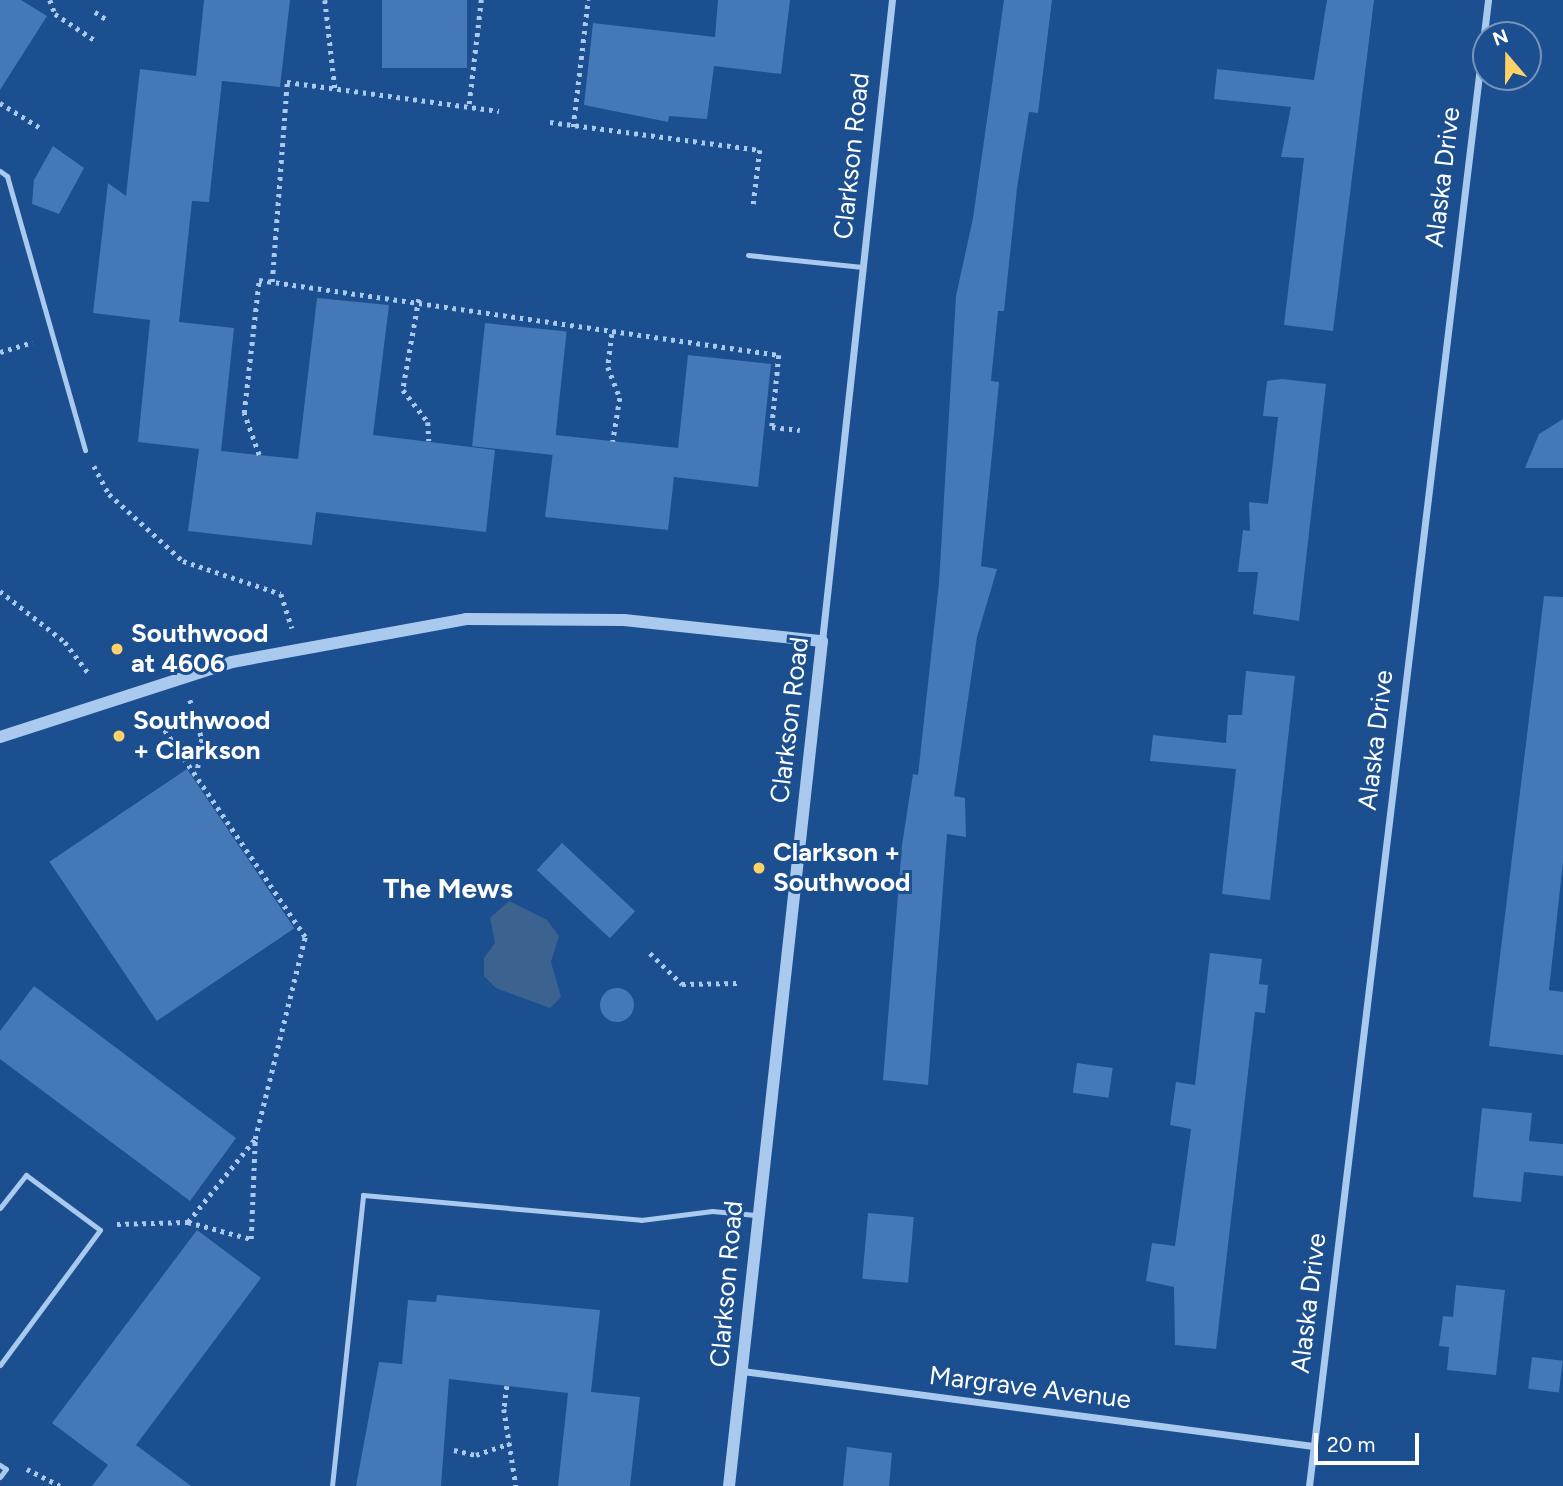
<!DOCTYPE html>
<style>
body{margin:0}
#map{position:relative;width:1563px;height:1486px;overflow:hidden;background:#1b4f8f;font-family:Figtree,sans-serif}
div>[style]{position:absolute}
.water>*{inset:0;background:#3c6290}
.building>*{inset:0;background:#4478b7;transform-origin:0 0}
.round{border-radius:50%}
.path>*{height:4.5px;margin-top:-2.25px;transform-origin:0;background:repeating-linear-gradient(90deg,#a9c9ee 0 3.5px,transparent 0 8.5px)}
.service>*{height:5px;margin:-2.5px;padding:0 2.5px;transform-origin:2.5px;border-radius:2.5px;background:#a9c9ee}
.minor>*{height:7px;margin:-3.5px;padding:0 3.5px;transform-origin:3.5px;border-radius:3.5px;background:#a9c9ee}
.tertiary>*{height:12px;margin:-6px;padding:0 6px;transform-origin:6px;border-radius:6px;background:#a9c9ee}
.dots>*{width:19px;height:19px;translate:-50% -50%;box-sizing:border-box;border:4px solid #1b4f8f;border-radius:50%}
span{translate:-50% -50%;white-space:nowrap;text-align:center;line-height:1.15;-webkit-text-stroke:6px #1b4f8f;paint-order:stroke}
.street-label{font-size:26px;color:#fff}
.poi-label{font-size:26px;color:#fff;font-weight:700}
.left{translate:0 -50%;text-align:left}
.neighbourhood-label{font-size:28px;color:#fff;font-weight:700}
.north{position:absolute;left:1472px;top:21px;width:70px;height:70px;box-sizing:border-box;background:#1b4f8f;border:2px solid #7695bc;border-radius:50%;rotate:340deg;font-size:19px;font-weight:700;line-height:28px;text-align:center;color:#fff}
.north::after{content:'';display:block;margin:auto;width:24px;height:32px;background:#ffd166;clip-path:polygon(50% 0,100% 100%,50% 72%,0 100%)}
.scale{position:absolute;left:1314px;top:1433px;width:105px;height:32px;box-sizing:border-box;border:4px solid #fff;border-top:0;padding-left:9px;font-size:21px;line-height:24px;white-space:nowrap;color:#fff;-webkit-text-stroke:5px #1b4f8f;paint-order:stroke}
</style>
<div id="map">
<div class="water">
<div style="clip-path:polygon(509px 901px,547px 920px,559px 936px,551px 962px,561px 997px,550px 1008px,496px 988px,484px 976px,484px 958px,495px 943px,490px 918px)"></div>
</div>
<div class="building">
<div style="clip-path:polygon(0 0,21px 0,47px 16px,0 90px)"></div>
<div style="clip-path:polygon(204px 0,290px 0,280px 87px,222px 81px,209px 202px,192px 201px,179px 322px,234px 328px,221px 451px,298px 459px,317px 298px,389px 305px,373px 435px,495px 450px,486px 532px,316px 512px,312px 545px,188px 531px,199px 449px,138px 442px,150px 320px,93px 313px,108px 183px,126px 196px,140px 69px,196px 76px)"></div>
<div style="left:382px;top:0;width:85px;height:68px"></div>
<div style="clip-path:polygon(718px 0,790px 0,781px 74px,714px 66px,707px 119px,669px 116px,668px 122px,584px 105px,593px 23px,715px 37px)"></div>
<div style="clip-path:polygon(1004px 0,1052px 0,1038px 113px,1029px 112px,1017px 188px,1004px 311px,998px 311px,991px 381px,999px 382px,981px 566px,997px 569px,977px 637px,954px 796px,965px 798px,966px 837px,947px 834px,928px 1085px,883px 1080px,902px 845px,913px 774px,918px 775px,939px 583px,956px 296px,973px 218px)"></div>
<div style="clip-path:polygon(1327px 0,1374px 0,1333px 331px,1284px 325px,1304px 158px,1281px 157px,1291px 107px,1214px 99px,1217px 69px,1314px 80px)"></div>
<div style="clip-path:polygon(53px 146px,84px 168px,59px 214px,32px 204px,34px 180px)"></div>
<div style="left:485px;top:323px;width:82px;height:124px;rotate:6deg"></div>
<div style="clip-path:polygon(688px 355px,771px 364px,758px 487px,674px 477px,668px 530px,545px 517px,555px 435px,678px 448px)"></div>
<div style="clip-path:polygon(1282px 379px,1326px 384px,1299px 621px,1253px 614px,1258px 572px,1238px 572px,1243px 530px,1250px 531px,1249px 502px,1268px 504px,1278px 417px,1263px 416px,1267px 381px)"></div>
<div style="clip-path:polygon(1563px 419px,1563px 468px,1525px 468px,1539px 434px)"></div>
<div style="clip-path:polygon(1544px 596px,1563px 597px,1563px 862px,1549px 990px,1563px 992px,1563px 1055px,1489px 1046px)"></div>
<div style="clip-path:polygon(1246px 671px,1295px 676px,1270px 900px,1222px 894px,1236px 769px,1150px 761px,1153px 735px,1226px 743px,1228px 715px,1242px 715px)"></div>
<div style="left:187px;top:769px;width:192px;height:166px;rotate:56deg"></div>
<div style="left:562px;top:843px;width:100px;height:37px;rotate:43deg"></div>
<div style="clip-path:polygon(1210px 953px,1262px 959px,1259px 984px,1268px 985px,1265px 1013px,1255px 1012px,1216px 1349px,1175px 1345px,1174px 1287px,1146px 1281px,1152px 1243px,1175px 1246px,1191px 1129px,1170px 1125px,1176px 1082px,1195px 1085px)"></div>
<div style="clip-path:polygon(34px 986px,236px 1138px,190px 1201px,0 1059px,0 1031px)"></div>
<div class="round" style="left:600px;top:988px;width:34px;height:34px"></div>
<div style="left:1077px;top:1063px;width:36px;height:30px;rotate:8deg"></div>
<div style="clip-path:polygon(1482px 1108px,1532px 1113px,1529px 1141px,1563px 1144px,1563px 1176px,1524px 1172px,1521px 1202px,1473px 1197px)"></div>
<div style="left:868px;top:1213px;width:46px;height:66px;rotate:5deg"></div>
<div style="clip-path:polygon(197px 1230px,261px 1278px,136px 1445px,191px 1486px,92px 1486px,108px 1465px,52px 1423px)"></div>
<div style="clip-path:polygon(1456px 1285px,1505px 1290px,1496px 1375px,1447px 1370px,1449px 1347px,1439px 1346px,1443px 1316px,1453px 1317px)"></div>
<div style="clip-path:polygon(437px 1295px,600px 1310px,591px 1392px,640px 1397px,630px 1486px,558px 1486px,568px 1393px,449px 1379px,441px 1486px,356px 1486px,379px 1362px,402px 1364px,408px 1300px,436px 1302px)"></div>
<div style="left:1532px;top:1357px;width:31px;height:32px;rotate:7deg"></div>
<div style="clip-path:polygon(847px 1447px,892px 1453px,889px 1486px,843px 1486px)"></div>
</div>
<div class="path">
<div style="left:50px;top:0;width:15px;rotate:70deg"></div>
<div style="left:55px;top:14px;width:49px;rotate:33.4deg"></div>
<div style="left:325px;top:0;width:89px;rotate:83.5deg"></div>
<div style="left:95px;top:12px;width:17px;rotate:33deg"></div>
<div style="left:0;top:103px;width:46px;rotate:31.6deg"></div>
<div style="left:469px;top:104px;width:105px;rotate:-83.4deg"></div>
<div style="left:550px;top:122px;width:212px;rotate:7.6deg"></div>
<div style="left:760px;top:150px;width:58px;rotate:96.9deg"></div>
<div style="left:573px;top:127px;width:128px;rotate:-83.3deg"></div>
<div style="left:272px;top:282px;width:201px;rotate:-85.7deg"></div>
<div style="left:287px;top:82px;width:214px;rotate:7.8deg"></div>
<div style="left:419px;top:299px;width:92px;rotate:100deg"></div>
<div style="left:403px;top:390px;width:41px;rotate:52deg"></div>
<div style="left:428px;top:422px;width:19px;rotate:87deg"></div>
<div style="left:612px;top:334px;width:33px;rotate:97deg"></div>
<div style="left:608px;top:367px;width:33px;rotate:69deg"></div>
<div style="left:620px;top:398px;width:44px;rotate:99.2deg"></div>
<div style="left:0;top:352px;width:34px;rotate:-17deg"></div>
<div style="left:259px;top:455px;width:45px;rotate:-109.7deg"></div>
<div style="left:244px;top:413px;width:134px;rotate:-83.6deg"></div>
<div style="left:259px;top:280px;width:525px;rotate:8.21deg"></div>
<div style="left:779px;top:355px;width:72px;rotate:95.6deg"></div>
<div style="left:772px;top:427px;width:28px;rotate:6deg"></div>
<div style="left:94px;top:466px;width:32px;rotate:62deg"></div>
<div style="left:109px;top:494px;width:100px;rotate:42.2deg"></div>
<div style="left:183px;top:561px;width:103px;rotate:18.6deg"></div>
<div style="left:281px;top:594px;width:36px;rotate:72deg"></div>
<div style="left:0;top:591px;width:83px;rotate:38.1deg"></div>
<div style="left:65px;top:642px;width:38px;rotate:53deg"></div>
<div style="left:190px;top:700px;width:41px;rotate:72.9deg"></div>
<div style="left:202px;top:739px;width:34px;rotate:98deg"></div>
<div style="left:650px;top:953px;width:45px;rotate:44.1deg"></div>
<div style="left:682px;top:984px;width:57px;rotate:-1deg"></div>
<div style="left:188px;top:1222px;width:107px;rotate:-51.1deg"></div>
<div style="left:117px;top:1224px;width:71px;rotate:-1.6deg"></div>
<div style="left:188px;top:1222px;width:65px;rotate:15.1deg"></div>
<div style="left:251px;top:1239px;width:100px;rotate:-87.7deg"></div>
<div style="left:255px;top:1139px;width:208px;rotate:-76.1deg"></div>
<div style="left:305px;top:937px;width:263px;rotate:-124.2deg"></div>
<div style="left:507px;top:1386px;width:23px;rotate:97deg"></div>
<div style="left:504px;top:1409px;width:78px;rotate:81.1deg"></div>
<div style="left:454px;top:1450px;width:23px;rotate:13deg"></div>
<div style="left:476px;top:1455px;width:36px;rotate:-19deg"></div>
<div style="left:27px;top:1469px;width:37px;rotate:27deg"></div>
</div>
<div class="service">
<div style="left:0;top:171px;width:9px;rotate:36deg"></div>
<div style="left:7px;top:176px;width:285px;rotate:74.1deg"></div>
<div style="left:748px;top:255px;width:115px;rotate:6deg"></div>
<div style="left:0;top:1208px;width:42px;rotate:-51.8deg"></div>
<div style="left:26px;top:1175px;width:92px;rotate:36.6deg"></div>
<div style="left:100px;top:1230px;width:168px;rotate:126.5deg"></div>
<div style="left:0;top:1465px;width:7px;rotate:34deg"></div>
<div style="left:6px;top:1469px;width:10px;rotate:127deg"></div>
<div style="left:332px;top:1486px;width:293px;rotate:-83.9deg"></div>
<div style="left:363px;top:1195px;width:279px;rotate:5.1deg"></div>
<div style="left:641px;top:1220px;width:72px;rotate:-7.2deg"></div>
<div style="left:712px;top:1211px;width:44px;rotate:5.2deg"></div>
</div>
<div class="minor">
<div style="left:822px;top:641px;width:645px;rotate:-83.77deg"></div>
<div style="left:742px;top:1371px;width:576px;rotate:7.48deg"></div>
<div style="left:1309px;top:1486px;width:1497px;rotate:-83.13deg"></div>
</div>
<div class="tertiary">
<div style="left:0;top:737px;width:244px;rotate:-17.9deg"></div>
<div style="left:232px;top:662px;width:238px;rotate:-10.4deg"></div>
<div style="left:466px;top:619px;width:158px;rotate:0.4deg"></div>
<div style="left:624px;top:620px;width:199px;rotate:6.1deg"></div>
<div style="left:822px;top:641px;width:850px;rotate:96.28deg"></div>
</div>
<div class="dots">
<div style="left:117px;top:649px;background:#ffd166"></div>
<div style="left:119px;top:736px;background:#ffd166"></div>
<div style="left:759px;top:868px;background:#ffd166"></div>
</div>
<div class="street-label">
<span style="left:852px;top:156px;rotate:-84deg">Clarkson Road</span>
<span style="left:1443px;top:177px;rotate:-83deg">Alaska Drive</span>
<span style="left:790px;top:720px;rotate:-83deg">Clarkson Road</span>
<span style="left:1376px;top:740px;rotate:-83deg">Alaska Drive</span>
<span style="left:727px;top:1284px;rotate:-85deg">Clarkson Road</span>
<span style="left:1309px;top:1303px;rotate:-83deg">Alaska Drive</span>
<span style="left:1030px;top:1388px;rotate:7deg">Margrave Avenue</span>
</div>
<div class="poi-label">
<span class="left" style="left:131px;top:649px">Southwood<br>at 4606</span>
<span class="left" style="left:133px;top:736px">Southwood<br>+ Clarkson</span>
<span class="left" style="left:773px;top:868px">Clarkson +<br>Southwood</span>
</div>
<div class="neighbourhood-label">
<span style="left:448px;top:888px">The Mews</span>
</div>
<div class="north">N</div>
<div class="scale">20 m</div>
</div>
